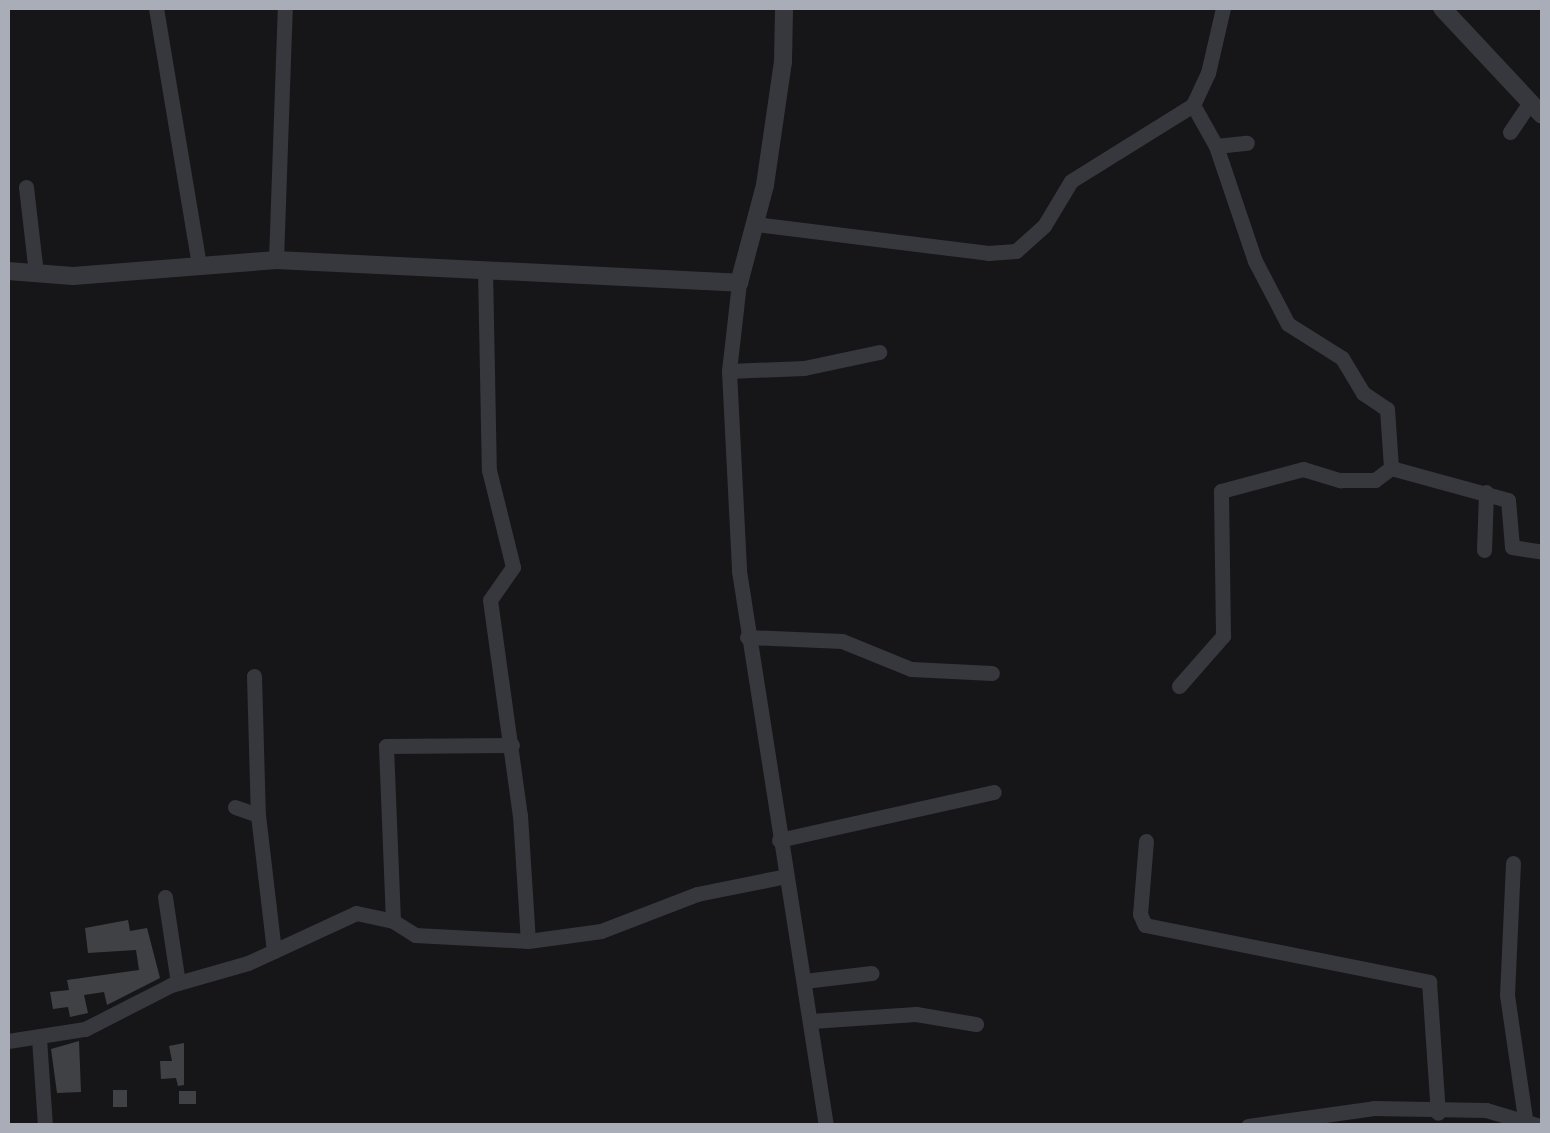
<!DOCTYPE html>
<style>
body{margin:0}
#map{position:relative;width:1550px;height:1133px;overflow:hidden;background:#161618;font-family:Mulish,sans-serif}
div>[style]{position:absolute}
.building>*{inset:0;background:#404145;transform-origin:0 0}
.minor>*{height:15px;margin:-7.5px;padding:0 7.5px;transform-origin:7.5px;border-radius:7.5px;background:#37383d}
.tertiary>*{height:18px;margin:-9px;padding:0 9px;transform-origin:9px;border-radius:9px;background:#37383d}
span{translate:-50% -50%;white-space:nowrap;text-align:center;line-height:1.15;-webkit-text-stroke:8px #111113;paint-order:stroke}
.frame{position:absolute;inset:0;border:10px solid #a8adb8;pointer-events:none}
</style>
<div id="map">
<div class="building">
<div style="clip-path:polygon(128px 920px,130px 931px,147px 928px,160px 978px,107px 1005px,104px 992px,84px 995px,88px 1013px,70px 1017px,68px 1007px,53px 1009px,50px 992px,69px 990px,67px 980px,139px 970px,136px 950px,88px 953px,85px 928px)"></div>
<div style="clip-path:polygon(79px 1041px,81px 1092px,57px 1093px,51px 1049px)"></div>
<div style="clip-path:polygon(184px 1043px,184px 1085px,178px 1086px,176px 1078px,161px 1079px,160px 1061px,172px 1061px,169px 1046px)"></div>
<div style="left:113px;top:1090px;width:14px;height:17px"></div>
<div style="left:196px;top:1091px;width:13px;height:17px;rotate:90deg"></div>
</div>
<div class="minor">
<div style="left:156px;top:8px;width:262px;rotate:80.5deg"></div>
<div style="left:1193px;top:105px;width:47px;rotate:60.7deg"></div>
<div style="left:1216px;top:146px;width:121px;rotate:71.3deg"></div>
<div style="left:1255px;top:261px;width:71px;rotate:62.4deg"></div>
<div style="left:1288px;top:324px;width:64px;rotate:32.2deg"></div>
<div style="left:1342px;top:358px;width:41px;rotate:59deg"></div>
<div style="left:1363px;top:393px;width:29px;rotate:34deg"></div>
<div style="left:1387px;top:409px;width:59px;rotate:86.1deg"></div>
<div style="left:1391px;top:468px;width:121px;rotate:15.3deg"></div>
<div style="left:1508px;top:500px;width:47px;rotate:85.1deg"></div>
<div style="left:1512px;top:547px;width:30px;rotate:9deg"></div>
<div style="left:1510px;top:132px;width:36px;rotate:-56deg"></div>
<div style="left:1216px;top:146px;width:31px;rotate:-6deg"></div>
<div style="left:26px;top:187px;width:87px;rotate:83.4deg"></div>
<div style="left:756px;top:224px;width:234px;rotate:7.1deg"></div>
<div style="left:988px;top:253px;width:28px;rotate:-4deg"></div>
<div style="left:1016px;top:251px;width:38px;rotate:-42deg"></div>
<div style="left:1044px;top:226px;width:52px;rotate:-59deg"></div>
<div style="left:1071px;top:181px;width:144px;rotate:-31.9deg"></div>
<div style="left:1193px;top:105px;width:35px;rotate:-65deg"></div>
<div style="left:1208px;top:73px;width:67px;rotate:-77deg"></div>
<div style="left:276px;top:260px;width:252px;rotate:-88deg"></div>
<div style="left:485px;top:269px;width:201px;rotate:88.9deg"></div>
<div style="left:489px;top:470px;width:100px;rotate:76.1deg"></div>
<div style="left:513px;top:567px;width:40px;rotate:124.9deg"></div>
<div style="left:490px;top:600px;width:217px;rotate:82.1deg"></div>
<div style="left:520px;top:815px;width:126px;rotate:86.4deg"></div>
<div style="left:739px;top:283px;width:89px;rotate:96.5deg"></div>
<div style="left:729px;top:371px;width:200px;rotate:87.1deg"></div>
<div style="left:739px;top:571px;width:562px;rotate:81.09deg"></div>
<div style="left:729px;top:371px;width:75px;rotate:-2.3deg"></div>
<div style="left:804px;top:368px;width:77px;rotate:-12deg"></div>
<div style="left:1484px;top:550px;width:58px;rotate:-88deg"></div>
<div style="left:747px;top:637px;width:95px;rotate:2.4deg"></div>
<div style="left:842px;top:641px;width:74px;rotate:22.1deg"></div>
<div style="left:911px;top:669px;width:81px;rotate:2.8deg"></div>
<div style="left:254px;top:676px;width:139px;rotate:88.4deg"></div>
<div style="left:1179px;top:686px;width:67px;rotate:-48.7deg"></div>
<div style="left:1223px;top:636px;width:145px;rotate:-90.8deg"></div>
<div style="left:1221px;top:491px;width:85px;rotate:-15deg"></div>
<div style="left:1303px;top:469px;width:39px;rotate:17deg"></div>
<div style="left:1340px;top:480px;width:35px"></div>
<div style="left:1375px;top:480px;width:20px;rotate:-37deg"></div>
<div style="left:235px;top:807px;width:24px;rotate:19deg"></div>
<div style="left:258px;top:815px;width:137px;rotate:83.3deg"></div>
<div style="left:779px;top:840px;width:220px;rotate:-12.6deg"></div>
<div style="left:1146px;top:841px;width:73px;rotate:94.7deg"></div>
<div style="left:1140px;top:914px;width:12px;rotate:66deg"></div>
<div style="left:1145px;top:925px;width:290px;rotate:11.3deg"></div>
<div style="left:1429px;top:982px;width:131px;rotate:86.1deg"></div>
<div style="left:1513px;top:863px;width:132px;rotate:92.6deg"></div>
<div style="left:1507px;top:995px;width:124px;rotate:81.7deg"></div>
<div style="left:165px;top:897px;width:87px;rotate:81.4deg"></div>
<div style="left:393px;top:921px;width:175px;rotate:-92.3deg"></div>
<div style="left:386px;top:746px;width:126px;rotate:-0.5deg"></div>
<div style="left:804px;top:981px;width:68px;rotate:-6.7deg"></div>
<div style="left:811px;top:1021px;width:105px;rotate:-3.8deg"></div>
<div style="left:916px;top:1014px;width:61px;rotate:9.5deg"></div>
<div style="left:39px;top:1038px;width:88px;rotate:86.1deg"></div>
<div style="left:8px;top:1041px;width:78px;rotate:-8.9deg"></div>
<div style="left:85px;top:1029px;width:97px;rotate:-27.1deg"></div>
<div style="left:171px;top:985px;width:80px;rotate:-15.9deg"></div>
<div style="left:248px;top:963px;width:119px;rotate:-24.8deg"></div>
<div style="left:356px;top:913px;width:38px;rotate:12deg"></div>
<div style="left:393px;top:921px;width:26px;rotate:32deg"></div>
<div style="left:415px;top:935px;width:113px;rotate:3deg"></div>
<div style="left:528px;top:941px;width:74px;rotate:-7.8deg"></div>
<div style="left:601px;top:931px;width:103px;rotate:-21.1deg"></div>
<div style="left:697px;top:894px;width:91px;rotate:-11.4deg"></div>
<div style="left:1248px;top:1126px;width:127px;rotate:-8.1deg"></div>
<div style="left:1374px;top:1108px;width:112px;rotate:1deg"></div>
<div style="left:1486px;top:1110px;width:56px;rotate:16.5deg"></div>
</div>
<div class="tertiary">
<div style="left:1442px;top:8px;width:146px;rotate:46.9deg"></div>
<div style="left:8px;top:271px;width:65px;rotate:4.4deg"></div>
<div style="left:73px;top:276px;width:204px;rotate:-4.5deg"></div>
<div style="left:276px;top:260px;width:464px;rotate:2.8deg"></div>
<div style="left:739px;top:283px;width:101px;rotate:-75.1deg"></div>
<div style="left:765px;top:185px;width:124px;rotate:-81.7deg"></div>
<div style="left:783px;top:62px;width:54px;rotate:-88.9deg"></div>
</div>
<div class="frame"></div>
</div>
